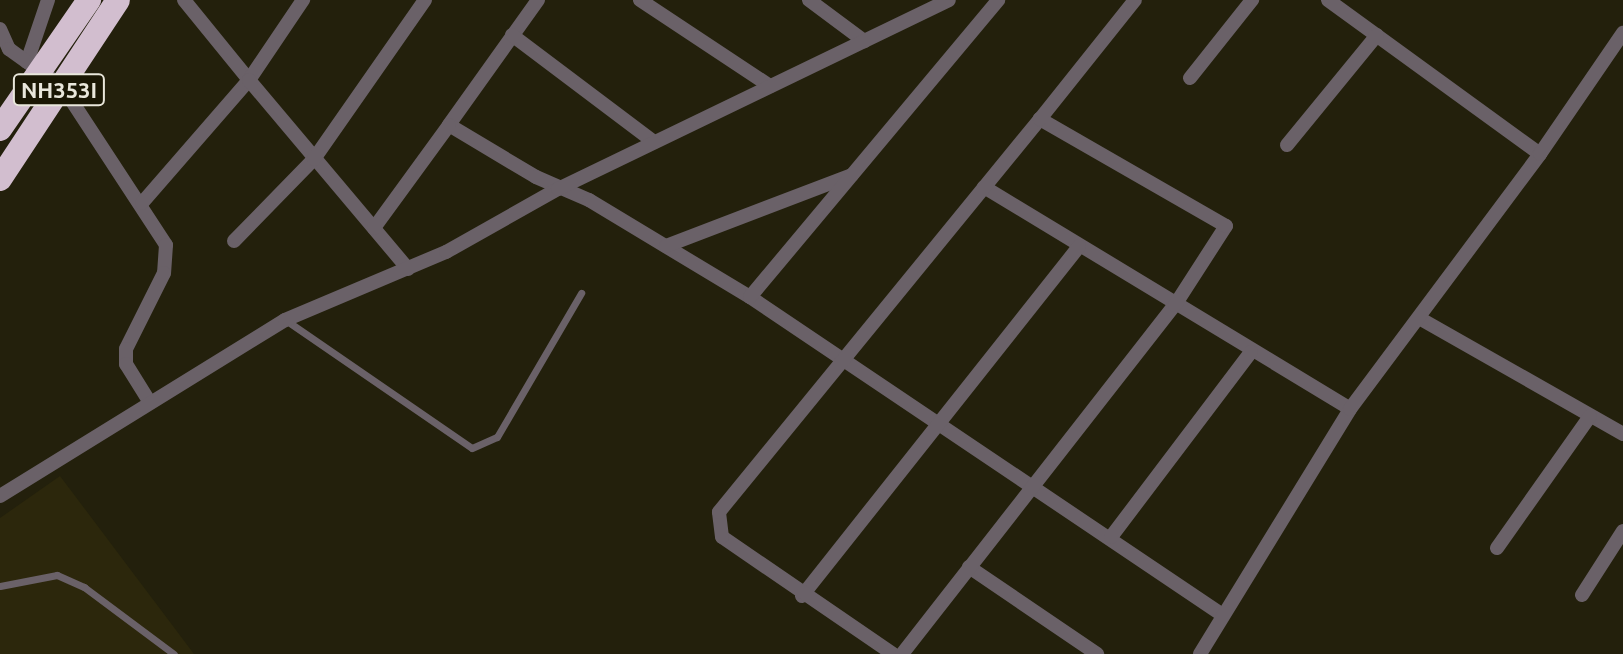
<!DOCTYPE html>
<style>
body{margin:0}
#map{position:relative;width:1623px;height:654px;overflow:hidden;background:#23200c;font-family:Ubuntu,sans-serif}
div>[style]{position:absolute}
.built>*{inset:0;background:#2c270c}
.lane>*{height:7px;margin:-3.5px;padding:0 3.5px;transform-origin:3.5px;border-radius:3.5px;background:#6a6168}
.street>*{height:14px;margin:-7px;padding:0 7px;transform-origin:7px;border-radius:7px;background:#6a6168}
.highway>*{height:24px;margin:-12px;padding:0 12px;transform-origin:12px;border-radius:12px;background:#d2becf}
span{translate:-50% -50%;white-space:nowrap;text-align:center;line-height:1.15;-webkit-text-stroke:6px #1a1704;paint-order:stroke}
.shield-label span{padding:2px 6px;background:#1a1704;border:2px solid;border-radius:6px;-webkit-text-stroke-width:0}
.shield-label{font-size:22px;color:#e9e7db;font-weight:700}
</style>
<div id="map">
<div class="built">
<div style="clip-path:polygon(60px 476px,194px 654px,0 654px,0 518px)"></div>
</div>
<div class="lane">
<div style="left:287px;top:321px;width:224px;rotate:34.5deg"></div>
<div style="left:472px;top:448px;width:27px;rotate:-24deg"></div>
<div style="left:497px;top:437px;width:167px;rotate:-59.7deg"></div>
<div style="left:0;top:586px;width:58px;rotate:-10.9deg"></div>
<div style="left:57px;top:575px;width:30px;rotate:24deg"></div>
<div style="left:84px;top:587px;width:112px;rotate:36.7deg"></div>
</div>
<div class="street">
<div style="left:48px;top:0;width:65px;rotate:108.7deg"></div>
<div style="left:27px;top:62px;width:42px;rotate:34.4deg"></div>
<div style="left:62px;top:86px;width:190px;rotate:56.8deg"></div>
<div style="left:166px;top:245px;width:28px;rotate:94deg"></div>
<div style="left:164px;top:273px;width:85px;rotate:116.6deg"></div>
<div style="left:126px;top:349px;width:15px;rotate:90deg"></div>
<div style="left:126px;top:364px;width:44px;rotate:58.1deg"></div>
<div style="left:184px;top:0;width:103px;rotate:50.9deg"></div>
<div style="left:249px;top:80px;width:97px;rotate:-56deg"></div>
<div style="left:538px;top:0;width:153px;rotate:125.5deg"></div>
<div style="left:449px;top:125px;width:101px;rotate:30.9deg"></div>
<div style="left:536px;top:177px;width:58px;rotate:23.5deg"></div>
<div style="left:589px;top:200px;width:188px;rotate:31.1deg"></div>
<div style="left:750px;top:297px;width:568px;rotate:33.94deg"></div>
<div style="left:640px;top:0;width:156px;rotate:33.5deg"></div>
<div style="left:809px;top:0;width:69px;rotate:36.7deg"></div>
<div style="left:1328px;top:0;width:262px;rotate:36deg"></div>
<div style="left:0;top:29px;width:22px;rotate:66deg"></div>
<div style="left:9px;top:49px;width:22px;rotate:36deg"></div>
<div style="left:512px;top:35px;width:178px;rotate:37deg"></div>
<div style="left:1190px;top:78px;width:100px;rotate:-51.5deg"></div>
<div style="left:1287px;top:145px;width:142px;rotate:-50.7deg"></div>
<div style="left:984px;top:187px;width:428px;rotate:31.2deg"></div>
<div style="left:142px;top:203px;width:163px;rotate:-49deg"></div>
<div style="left:249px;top:80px;width:247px;rotate:49.9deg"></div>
<div style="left:374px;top:228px;width:127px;rotate:-53.9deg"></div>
<div style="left:234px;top:241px;width:115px;rotate:-45.7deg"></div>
<div style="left:314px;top:159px;width:194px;rotate:-55.1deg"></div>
<div style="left:666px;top:246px;width:199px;rotate:-20.9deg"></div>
<div style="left:750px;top:297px;width:387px;rotate:-50.1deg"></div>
<div style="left:1419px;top:318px;width:235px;rotate:29.6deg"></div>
<div style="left:0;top:496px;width:335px;rotate:-31.7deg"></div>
<div style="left:285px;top:320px;width:175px;rotate:-22.9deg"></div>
<div style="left:446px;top:252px;width:129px;rotate:-29.4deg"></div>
<div style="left:558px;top:189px;width:434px;rotate:-25.8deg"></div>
<div style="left:1111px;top:537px;width:232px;rotate:-52.9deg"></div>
<div style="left:1497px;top:548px;width:161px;rotate:-54.8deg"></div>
<div style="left:969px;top:567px;width:155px;rotate:34.2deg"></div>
<div style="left:1582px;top:595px;width:76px;rotate:-57.4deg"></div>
<div style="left:802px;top:596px;width:446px;rotate:-51.6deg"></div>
<div style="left:893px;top:654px;width:207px;rotate:-145.6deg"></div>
<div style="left:722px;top:537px;width:25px;rotate:-97deg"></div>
<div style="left:719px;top:512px;width:507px;rotate:-50.76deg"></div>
<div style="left:902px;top:654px;width:443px;rotate:-52deg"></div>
<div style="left:1175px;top:305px;width:94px;rotate:-57.2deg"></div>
<div style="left:1226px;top:226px;width:215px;rotate:-150.1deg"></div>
<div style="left:1040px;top:119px;width:152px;rotate:-51.4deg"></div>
<div style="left:1200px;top:654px;width:287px;rotate:-58.5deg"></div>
<div style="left:1350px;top:409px;width:318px;rotate:-53.3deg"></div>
<div style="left:1540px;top:154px;width:147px;rotate:-55.6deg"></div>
</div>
<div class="highway">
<div style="left:0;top:129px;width:157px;rotate:-55.4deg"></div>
<div style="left:0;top:179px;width:214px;rotate:-56.6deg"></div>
</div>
<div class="shield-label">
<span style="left:59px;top:90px">NH353I</span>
</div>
</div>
